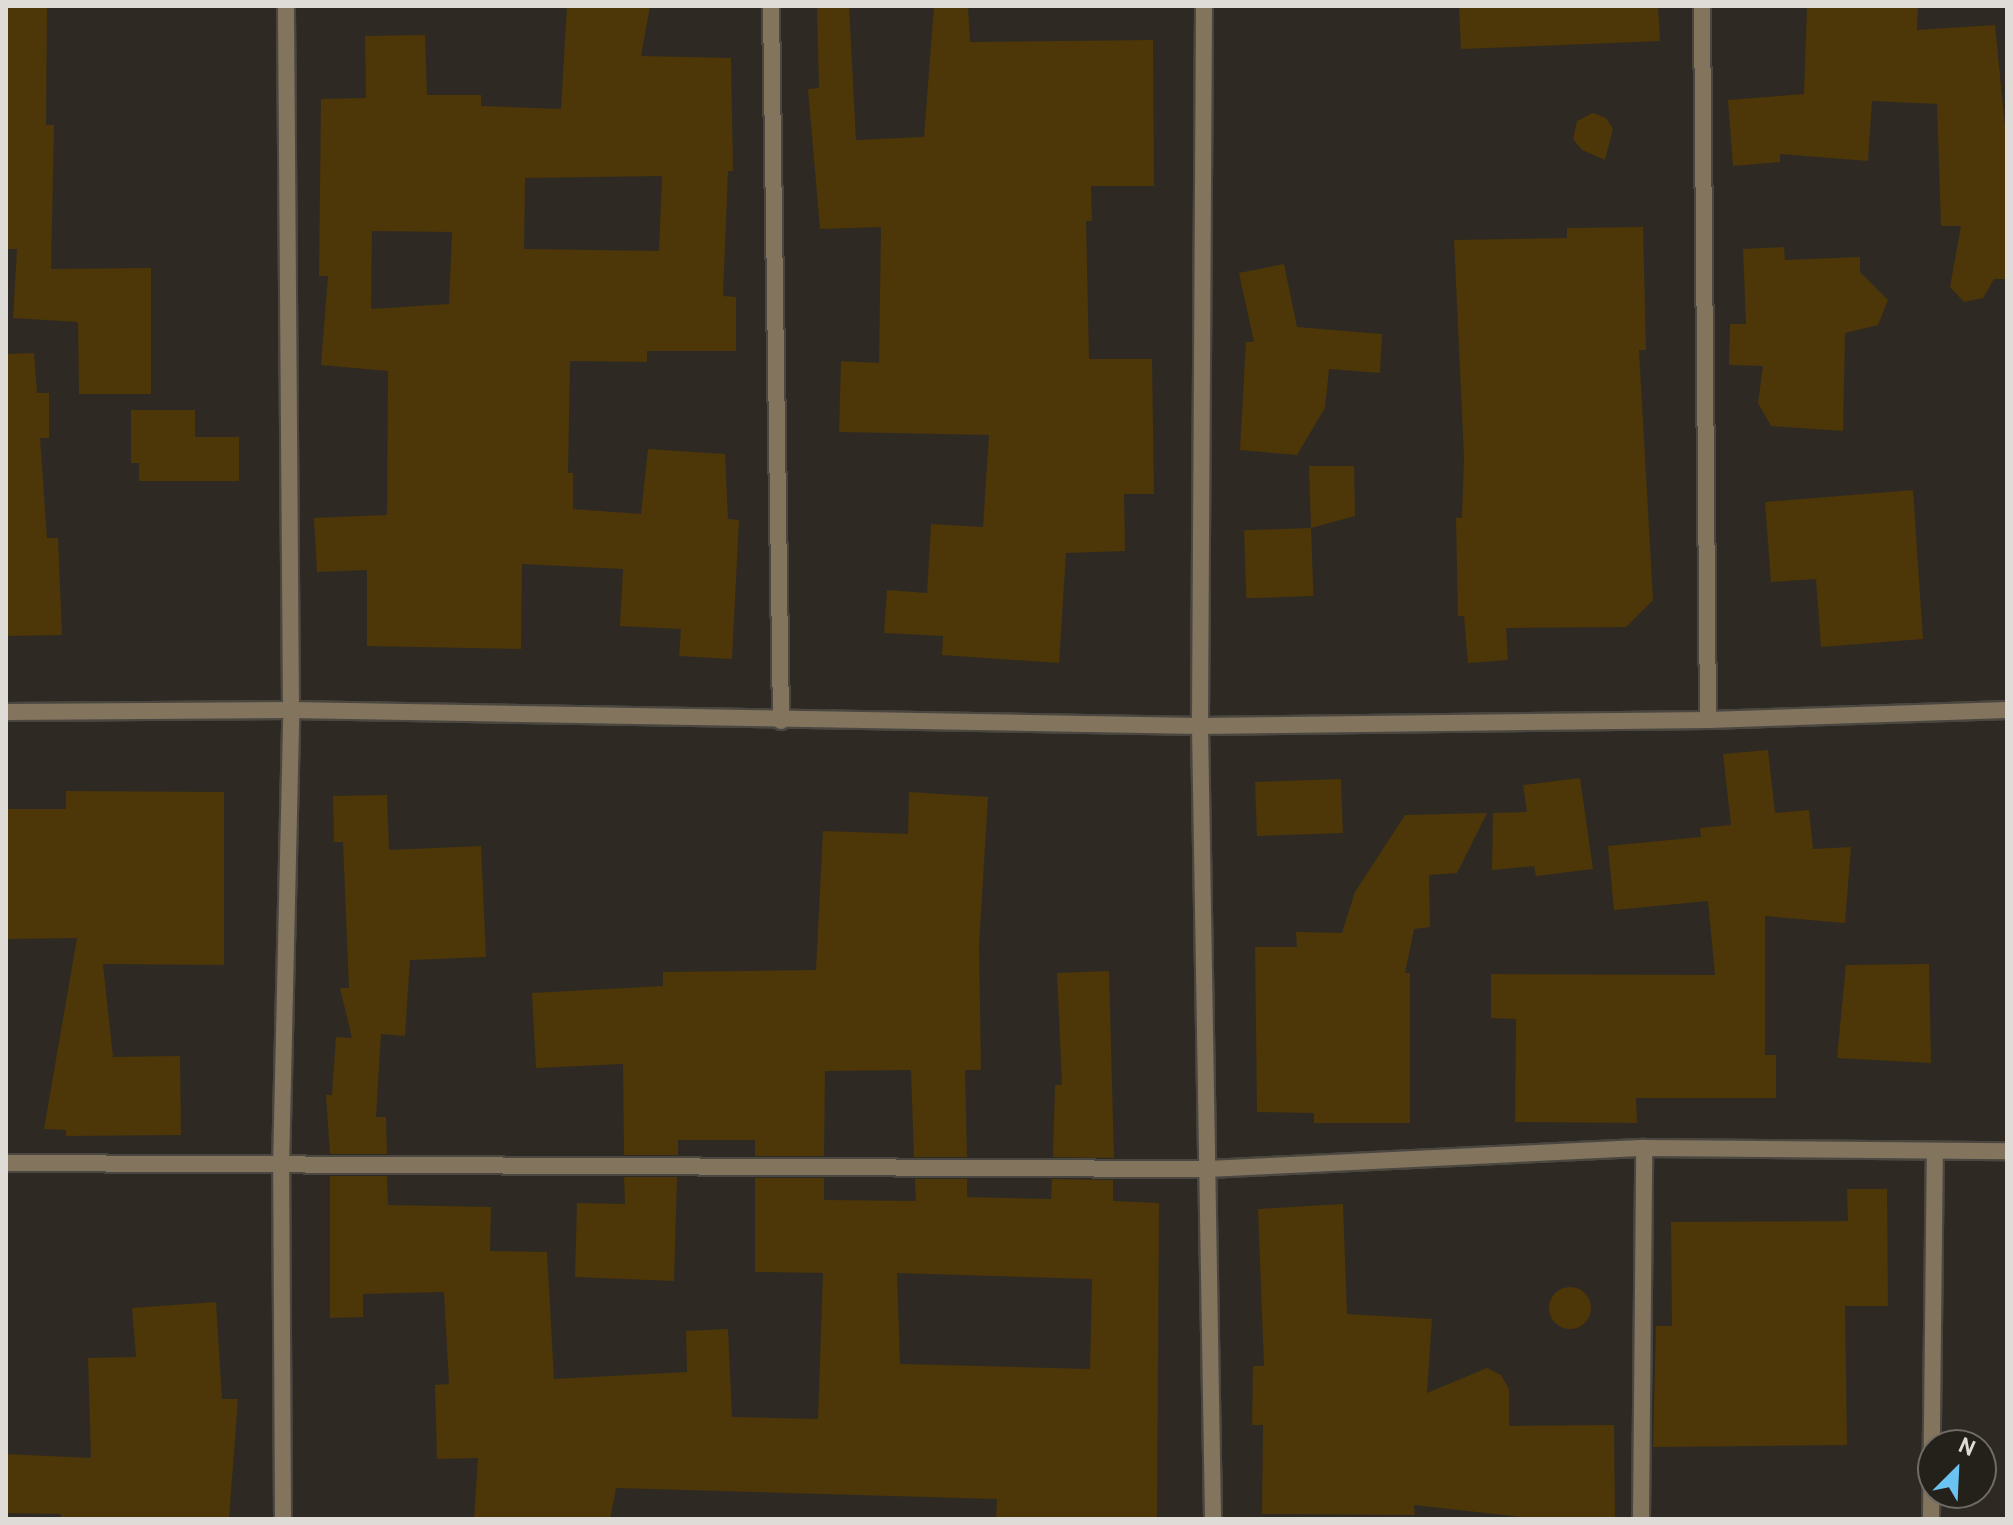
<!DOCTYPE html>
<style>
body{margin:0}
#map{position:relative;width:2013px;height:1525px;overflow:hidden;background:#2e2a23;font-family:Overpass,sans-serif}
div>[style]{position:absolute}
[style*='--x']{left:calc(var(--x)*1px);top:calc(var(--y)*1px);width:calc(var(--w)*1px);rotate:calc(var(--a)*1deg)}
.building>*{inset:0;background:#4d3608;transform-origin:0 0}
.round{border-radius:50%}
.roads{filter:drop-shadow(2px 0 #4a4640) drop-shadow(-2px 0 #4a4640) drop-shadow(0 2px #4a4640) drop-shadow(0 -2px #4a4640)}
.minor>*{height:16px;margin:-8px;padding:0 8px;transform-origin:8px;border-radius:8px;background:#83745e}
span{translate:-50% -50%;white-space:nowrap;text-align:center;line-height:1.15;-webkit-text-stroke:6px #24201a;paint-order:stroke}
.frame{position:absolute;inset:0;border:8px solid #dfdcd8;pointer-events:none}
.north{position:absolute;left:1917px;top:1429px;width:80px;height:80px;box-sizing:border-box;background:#24201a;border:2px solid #6f6b66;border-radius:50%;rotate:24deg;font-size:22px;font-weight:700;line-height:32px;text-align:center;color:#dfdcd8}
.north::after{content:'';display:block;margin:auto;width:28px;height:36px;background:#6ac3f1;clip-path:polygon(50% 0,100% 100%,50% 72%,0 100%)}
</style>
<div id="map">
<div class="building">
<i style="clip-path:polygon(6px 6px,47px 6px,46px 125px,54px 125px,51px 269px,151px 268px,151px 394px,79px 394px,78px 322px,13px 318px,17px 249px,6px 249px)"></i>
<i style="clip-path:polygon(evenodd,567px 6px,650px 6px,641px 56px,731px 58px,733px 171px,728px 171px,723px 296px,736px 297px,736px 351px,647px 351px,647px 362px,570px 361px,568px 473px,573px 473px,573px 509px,641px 514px,648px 449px,725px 454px,728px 519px,739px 520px,732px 659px,679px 656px,681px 629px,620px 626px,623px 569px,522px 564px,521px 649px,367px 646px,367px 570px,317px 572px,314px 518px,387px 515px,388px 371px,321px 365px,328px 276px,319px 276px,321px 99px,366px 98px,365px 36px,425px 35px,427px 95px,481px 95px,481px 106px,561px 109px,567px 6px,662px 176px,659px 251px,524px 249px,525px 178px,662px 176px,567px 6px,372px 231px,452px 232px,449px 304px,371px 309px,372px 231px)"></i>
<i style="clip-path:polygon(817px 6px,849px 6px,856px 140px,924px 137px,934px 6px,968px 6px,970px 42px,1153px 40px,1154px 186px,1091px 186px,1092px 221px,1086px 221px,1089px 359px,1152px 359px,1154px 494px,1124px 494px,1125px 551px,1066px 553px,1059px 663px,942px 655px,943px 636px,884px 633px,887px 590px,927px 593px,931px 524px,983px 527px,989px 435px,839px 432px,841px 361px,879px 363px,881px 227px,820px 229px,808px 89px,819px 88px)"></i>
<i style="clip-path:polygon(1459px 6px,1658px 6px,1660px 41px,1461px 49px)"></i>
<i style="clip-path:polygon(1807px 6px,1918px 6px,1917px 30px,1995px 25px,2007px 147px,2007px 279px,1994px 279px,1983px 298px,1964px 302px,1950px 287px,1961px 226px,1941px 226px,1937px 104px,1872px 101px,1868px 161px,1780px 154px,1780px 162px,1733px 166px,1728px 100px,1804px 94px)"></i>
<i style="clip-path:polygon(1593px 113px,1606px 118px,1613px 129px,1605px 160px,1582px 150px,1573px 139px,1577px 121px)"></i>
<i style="clip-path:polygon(1643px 227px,1646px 350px,1639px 350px,1653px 600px,1626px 627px,1506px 628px,1508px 660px,1468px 663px,1464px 616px,1458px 616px,1456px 518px,1462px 518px,1464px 456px,1454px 240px,1567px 238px,1567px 228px)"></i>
<i style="clip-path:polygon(1784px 247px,1785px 260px,1860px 257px,1860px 272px,1888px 300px,1878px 325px,1845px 333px,1843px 431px,1771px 426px,1758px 403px,1763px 366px,1729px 365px,1730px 324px,1746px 324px,1743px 249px)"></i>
<i style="clip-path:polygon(1284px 264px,1297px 327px,1382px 334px,1380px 373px,1329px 369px,1325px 408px,1297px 455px,1240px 450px,1246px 342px,1254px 342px,1239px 273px)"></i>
<i style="clip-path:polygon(34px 353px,37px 393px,49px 393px,49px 438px,40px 438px,47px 538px,58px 538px,62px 635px,6px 636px,6px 354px)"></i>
<i style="clip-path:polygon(131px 410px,195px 410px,195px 437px,239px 437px,239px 481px,139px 481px,139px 463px,131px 463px)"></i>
<i style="clip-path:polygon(1309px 466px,1354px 466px,1355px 516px,1311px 528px)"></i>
<i style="clip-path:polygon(1913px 490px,1923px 639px,1821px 647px,1816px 579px,1771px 582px,1765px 502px)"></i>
<i style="left:1311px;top:528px;width:68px;height:67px;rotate:88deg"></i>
<i style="clip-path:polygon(1768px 750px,1775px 813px,1809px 810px,1813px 849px,1851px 847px,1845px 923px,1765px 916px,1765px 1055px,1776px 1055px,1776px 1098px,1636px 1098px,1637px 1123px,1515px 1122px,1516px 1019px,1491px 1018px,1491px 974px,1715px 975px,1708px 901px,1614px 910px,1608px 846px,1701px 837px,1700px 828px,1731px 825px,1723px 754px)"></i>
<i style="clip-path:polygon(1580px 778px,1593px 869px,1536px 876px,1534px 866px,1492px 870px,1493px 813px,1527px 812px,1523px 785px)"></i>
<i style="left:1341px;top:779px;width:54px;height:86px;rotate:88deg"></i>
<i style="clip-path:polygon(66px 791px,224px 792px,224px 965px,103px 964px,113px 1057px,180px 1056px,181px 1135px,66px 1136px,66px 1130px,44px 1129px,77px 938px,6px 939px,6px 809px,66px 809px)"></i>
<i style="clip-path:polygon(909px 792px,988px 797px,979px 945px,981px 1070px,965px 1070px,967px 1157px,914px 1157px,911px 1070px,825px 1071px,824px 1156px,755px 1156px,755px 1140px,678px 1140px,678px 1155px,624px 1155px,623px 1064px,536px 1068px,532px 993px,663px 986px,663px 972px,816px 970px,823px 831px,908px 834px)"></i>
<i style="clip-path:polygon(387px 795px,389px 850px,481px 846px,486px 957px,410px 960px,405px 1036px,381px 1034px,376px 1117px,386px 1117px,387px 1154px,330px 1154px,326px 1095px,332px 1095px,336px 1037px,352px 1038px,340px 988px,349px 988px,343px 842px,334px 842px,333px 796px)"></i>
<i style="clip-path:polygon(1487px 813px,1457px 873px,1429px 875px,1430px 927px,1414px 929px,1405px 973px,1410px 973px,1410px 1123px,1314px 1123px,1314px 1113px,1257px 1112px,1255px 947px,1297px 947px,1296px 932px,1342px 933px,1355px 892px,1405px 815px)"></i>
<i style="clip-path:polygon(1929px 964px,1931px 1063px,1837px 1058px,1846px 965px)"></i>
<i style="clip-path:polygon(1109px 971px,1114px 1158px,1053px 1157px,1055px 1085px,1062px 1085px,1057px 973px)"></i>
<i style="clip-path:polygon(evenodd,330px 1176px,387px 1176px,388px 1205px,491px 1207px,490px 1251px,547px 1252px,554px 1379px,687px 1372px,686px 1331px,728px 1329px,732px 1417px,818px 1419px,823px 1273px,755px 1272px,755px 1178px,824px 1178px,824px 1200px,916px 1201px,915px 1179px,967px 1179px,967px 1197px,1051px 1199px,1052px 1179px,1113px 1180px,1113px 1201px,1159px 1203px,1157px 1519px,996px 1519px,997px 1499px,616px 1488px,610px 1519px,474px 1519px,478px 1458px,437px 1459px,435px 1385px,449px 1384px,444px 1292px,363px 1294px,363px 1317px,330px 1318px,330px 1176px,897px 1273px,1092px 1279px,1090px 1369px,900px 1364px,897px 1273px)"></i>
<i style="clip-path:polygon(624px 1177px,677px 1177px,674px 1281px,575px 1277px,577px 1203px,625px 1204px)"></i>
<i style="clip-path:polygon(1847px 1189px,1887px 1189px,1888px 1306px,1845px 1306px,1847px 1445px,1653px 1447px,1656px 1326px,1672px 1326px,1671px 1222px,1848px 1221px)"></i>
<i style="clip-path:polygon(1343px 1204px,1347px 1314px,1432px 1319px,1427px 1393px,1487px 1368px,1501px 1375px,1509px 1389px,1509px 1426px,1614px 1425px,1615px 1519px,1539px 1519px,1414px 1505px,1415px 1515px,1262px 1514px,1263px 1425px,1252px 1425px,1253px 1366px,1264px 1366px,1258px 1209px)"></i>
<i class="round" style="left:1549px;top:1287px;width:42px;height:42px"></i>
<i style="clip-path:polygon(216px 1302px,222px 1399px,238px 1399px,229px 1519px,61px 1519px,61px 1514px,6px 1513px,6px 1454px,91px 1458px,88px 1358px,136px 1357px,132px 1308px)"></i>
</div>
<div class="roads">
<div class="minor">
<i style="--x:771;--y:6;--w:715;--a:89.2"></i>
<i style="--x:1204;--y:6;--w:720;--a:90.32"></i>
<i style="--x:1200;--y:726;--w:793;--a:89.06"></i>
<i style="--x:1702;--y:6;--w:714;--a:89.52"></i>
<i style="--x:6;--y:712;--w:285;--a:-0.4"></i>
<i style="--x:291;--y:710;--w:909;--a:1.01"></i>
<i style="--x:1200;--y:726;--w:508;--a:-0.68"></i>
<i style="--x:1708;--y:720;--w:299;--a:-1.9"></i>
<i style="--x:6;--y:1163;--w:1202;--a:0.29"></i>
<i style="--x:1208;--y:1169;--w:437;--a:-2.8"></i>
<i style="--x:1644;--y:1148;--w:363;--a:0.5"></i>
<i style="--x:283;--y:1519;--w:352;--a:-90.3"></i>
<i style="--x:281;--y:1167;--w:457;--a:-88.7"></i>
<i style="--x:291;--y:710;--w:704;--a:-90.41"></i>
<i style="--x:1641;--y:1519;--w:371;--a:-89.5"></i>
<i style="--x:1931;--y:1519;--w:368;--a:-89.4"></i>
</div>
</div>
<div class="frame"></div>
<div class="north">N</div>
</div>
